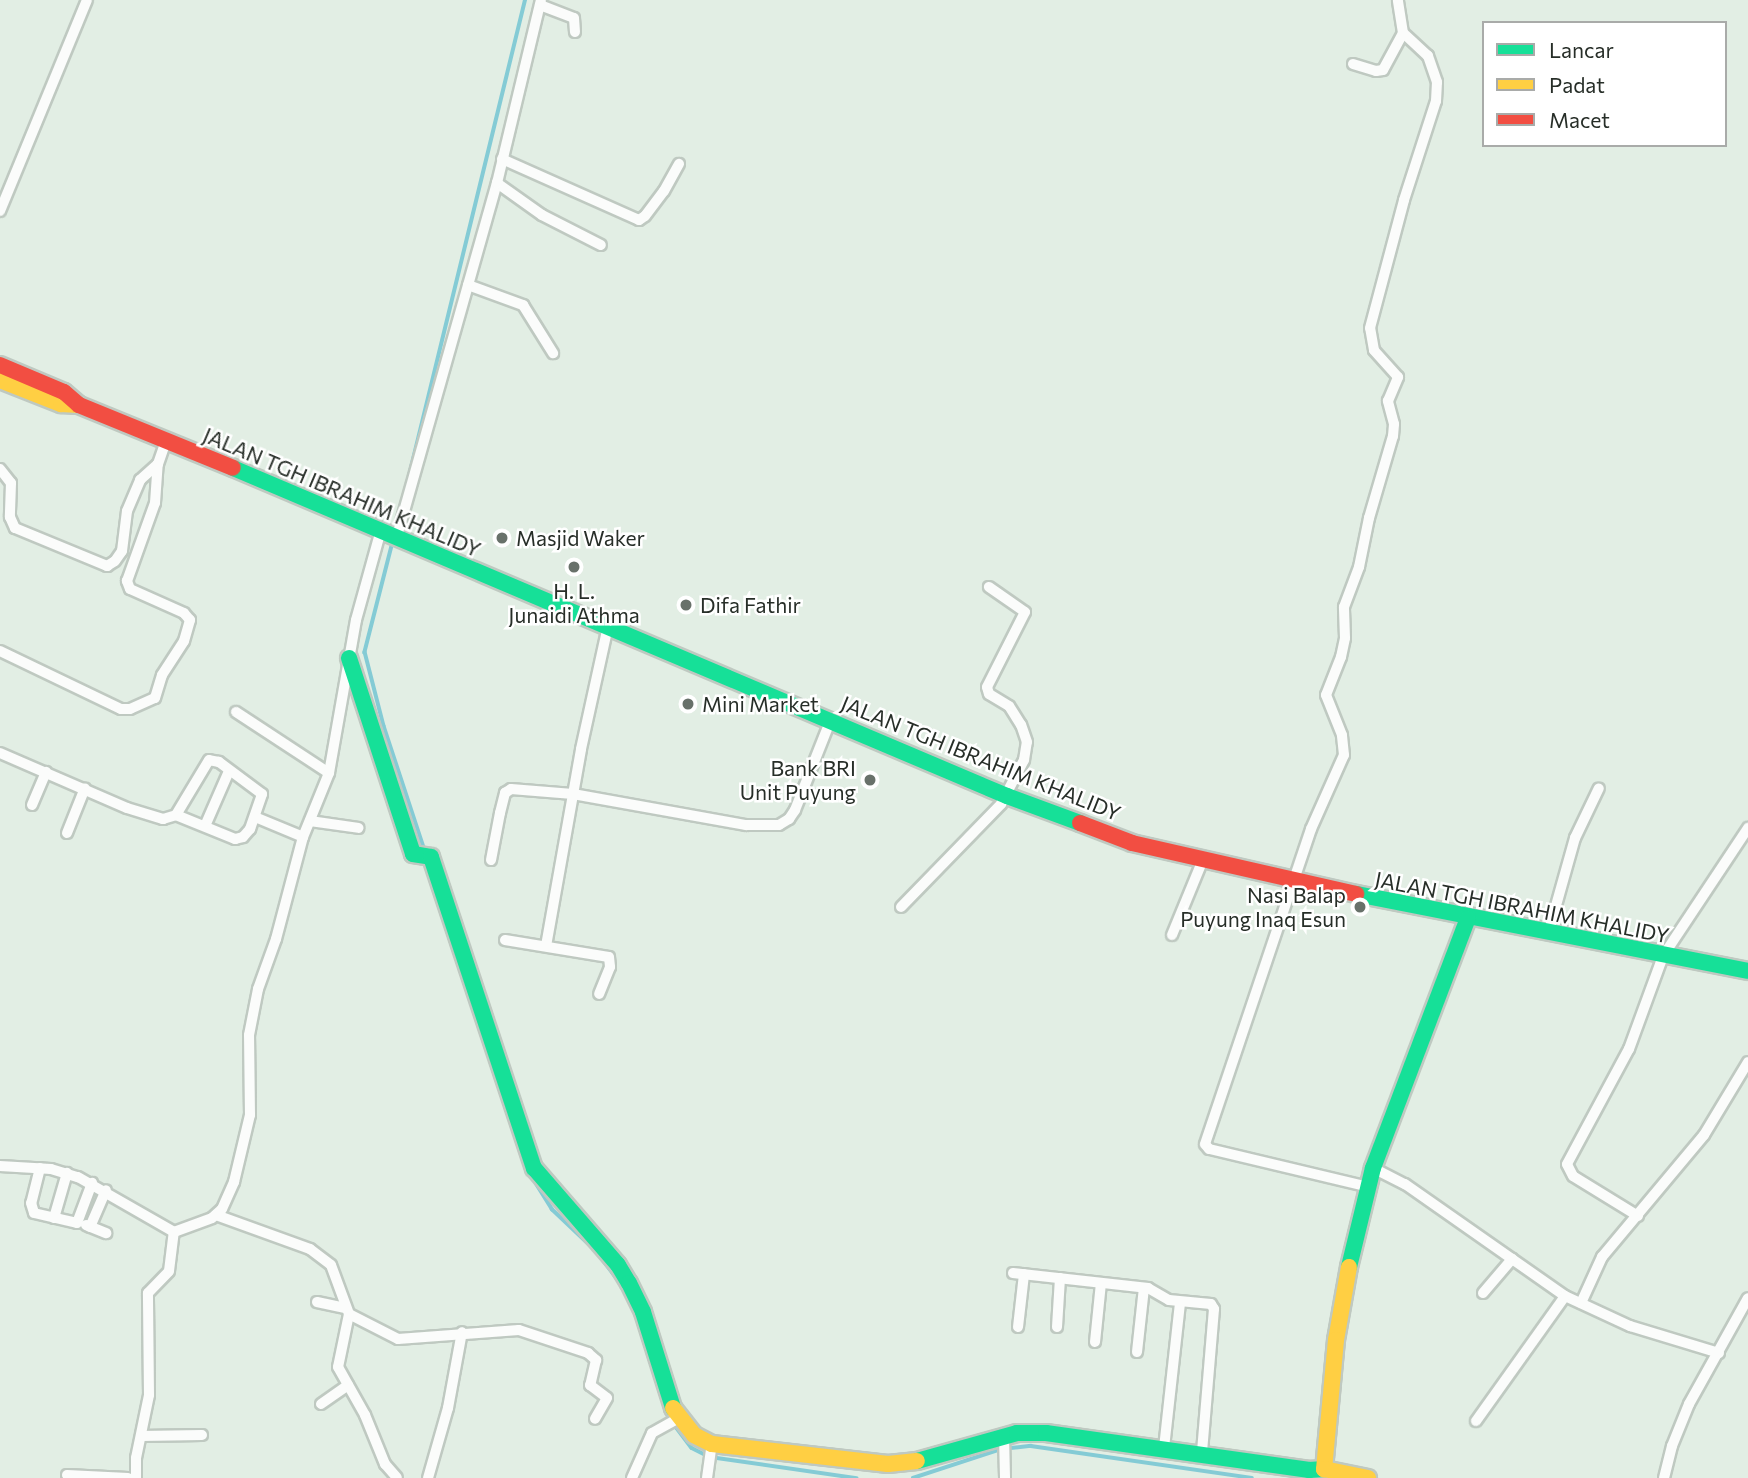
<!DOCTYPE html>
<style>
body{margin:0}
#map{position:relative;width:1748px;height:1478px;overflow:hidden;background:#e2eee4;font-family:Commissioner,sans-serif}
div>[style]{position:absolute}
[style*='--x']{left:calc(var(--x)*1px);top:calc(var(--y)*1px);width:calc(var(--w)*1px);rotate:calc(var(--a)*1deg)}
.stream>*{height:3.5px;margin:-1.75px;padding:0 1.75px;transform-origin:1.75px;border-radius:1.75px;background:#84cbd5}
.roads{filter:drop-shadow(2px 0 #bfc9c1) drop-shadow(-2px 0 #bfc9c1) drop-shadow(0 2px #bfc9c1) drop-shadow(0 -2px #bfc9c1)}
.street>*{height:10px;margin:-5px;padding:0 5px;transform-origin:5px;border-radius:5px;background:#fbfcfb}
.fast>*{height:16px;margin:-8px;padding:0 8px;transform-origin:8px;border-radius:8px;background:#16e098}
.slow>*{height:16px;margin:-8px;padding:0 8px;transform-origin:8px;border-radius:8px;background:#ffcf43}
.jam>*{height:16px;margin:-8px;padding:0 8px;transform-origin:8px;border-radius:8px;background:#f24e42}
.dots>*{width:19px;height:19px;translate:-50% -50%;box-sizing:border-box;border:4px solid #fff;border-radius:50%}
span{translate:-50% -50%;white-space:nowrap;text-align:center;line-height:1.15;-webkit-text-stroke:5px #fff;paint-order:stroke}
.street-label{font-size:21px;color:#272e28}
.poi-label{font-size:21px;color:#272e28}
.left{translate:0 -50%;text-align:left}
.right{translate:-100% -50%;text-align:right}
.legend{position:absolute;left:1482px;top:21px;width:245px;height:126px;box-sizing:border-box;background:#fff;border:2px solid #a9aba9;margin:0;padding:9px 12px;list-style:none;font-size:21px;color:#272e28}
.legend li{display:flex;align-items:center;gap:14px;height:35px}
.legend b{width:35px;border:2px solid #a9aba9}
</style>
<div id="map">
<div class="stream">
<i style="--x:409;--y:476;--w:490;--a:-76.3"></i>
<i style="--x:393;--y:542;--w:114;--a:104.3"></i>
<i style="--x:365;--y:652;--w:76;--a:75.6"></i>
<i style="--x:384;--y:726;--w:132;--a:71.8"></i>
<i style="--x:536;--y:1183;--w:31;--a:58"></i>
<i style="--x:552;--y:1209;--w:57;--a:43.6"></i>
<i style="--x:600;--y:1256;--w:31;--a:53"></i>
<i style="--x:676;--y:1427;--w:26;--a:53"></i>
<i style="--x:692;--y:1448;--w:20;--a:27"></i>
<i style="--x:710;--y:1457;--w:148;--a:8.2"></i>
<i style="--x:913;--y:1478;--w:93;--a:-18.2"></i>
<i style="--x:1001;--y:1449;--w:30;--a:-6"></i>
<i style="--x:1031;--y:1446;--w:223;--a:8.2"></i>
</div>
<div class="roads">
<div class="street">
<i style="--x:540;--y:5;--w:36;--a:21"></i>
<i style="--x:574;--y:18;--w:14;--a:86"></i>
<i style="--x:1353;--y:64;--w:24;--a:17"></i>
<i style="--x:1376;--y:71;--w:7;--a:-8"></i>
<i style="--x:1383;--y:70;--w:42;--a:-61.6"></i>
<i style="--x:502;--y:159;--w:150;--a:24"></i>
<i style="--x:639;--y:220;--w:7;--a:-34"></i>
<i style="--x:645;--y:216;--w:31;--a:-53"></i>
<i style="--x:664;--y:191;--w:31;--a:-61"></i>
<i style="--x:497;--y:183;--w:55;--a:35.4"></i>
<i style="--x:542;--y:215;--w:66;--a:27"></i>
<i style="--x:0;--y:211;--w:228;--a:-67.6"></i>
<i style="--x:468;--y:285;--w:59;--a:20"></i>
<i style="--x:523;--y:305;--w:57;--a:58"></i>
<i style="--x:0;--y:469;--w:18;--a:52"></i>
<i style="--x:11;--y:483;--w:34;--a:92"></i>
<i style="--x:10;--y:517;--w:12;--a:66"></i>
<i style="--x:15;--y:528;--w:100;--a:22.4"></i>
<i style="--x:107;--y:566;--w:9;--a:-32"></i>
<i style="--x:115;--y:561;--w:12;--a:-55"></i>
<i style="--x:122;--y:551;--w:40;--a:-82.9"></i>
<i style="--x:127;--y:511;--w:34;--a:-67"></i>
<i style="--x:140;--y:480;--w:24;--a:-42"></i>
<i style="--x:397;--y:536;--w:367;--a:-74.2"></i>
<i style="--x:497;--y:183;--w:188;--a:-76.5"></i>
<i style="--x:0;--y:651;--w:134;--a:25.6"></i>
<i style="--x:121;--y:709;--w:9;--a:0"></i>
<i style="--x:130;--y:709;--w:27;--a:-24"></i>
<i style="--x:155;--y:698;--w:24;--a:-73"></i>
<i style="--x:162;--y:675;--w:40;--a:-57.1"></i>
<i style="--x:184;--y:641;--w:22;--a:-74"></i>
<i style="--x:190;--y:620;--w:9;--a:-131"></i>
<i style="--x:184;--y:613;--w:59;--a:-156"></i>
<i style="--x:130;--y:589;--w:9;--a:-111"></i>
<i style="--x:127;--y:581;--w:83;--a:-70.3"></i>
<i style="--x:155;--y:503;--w:39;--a:-86"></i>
<i style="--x:158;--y:464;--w:24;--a:-71"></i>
<i style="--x:236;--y:712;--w:111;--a:33.3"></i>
<i style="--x:0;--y:753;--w:138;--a:23.4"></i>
<i style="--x:127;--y:808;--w:38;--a:17"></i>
<i style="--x:163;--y:819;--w:14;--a:-17"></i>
<i style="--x:176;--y:815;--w:64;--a:22.1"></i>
<i style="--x:235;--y:839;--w:8;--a:-14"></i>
<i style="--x:243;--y:837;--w:11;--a:-49"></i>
<i style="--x:250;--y:829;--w:37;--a:-71"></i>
<i style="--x:262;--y:794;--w:54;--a:-143.3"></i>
<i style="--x:219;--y:762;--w:10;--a:-169"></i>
<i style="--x:209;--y:760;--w:64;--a:121"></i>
<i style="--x:32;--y:805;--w:36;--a:-67"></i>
<i style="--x:255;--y:817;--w:52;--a:22.6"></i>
<i style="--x:310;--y:821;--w:49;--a:8.1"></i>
<i style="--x:205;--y:826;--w:60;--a:-66.4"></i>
<i style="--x:67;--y:833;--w:48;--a:-68.2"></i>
<i style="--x:491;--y:860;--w:48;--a:-79.2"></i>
<i style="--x:500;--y:813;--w:21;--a:-76"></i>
<i style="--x:505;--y:793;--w:7;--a:-34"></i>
<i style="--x:511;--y:789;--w:62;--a:4.6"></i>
<i style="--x:573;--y:794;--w:176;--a:10.2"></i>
<i style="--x:746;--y:825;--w:33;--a:0"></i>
<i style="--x:779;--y:825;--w:12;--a:-31"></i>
<i style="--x:789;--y:819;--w:11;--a:-56"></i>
<i style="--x:795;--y:810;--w:98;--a:-68.4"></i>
<i style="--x:901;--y:907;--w:144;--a:-45.8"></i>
<i style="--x:1001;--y:804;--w:50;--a:-62.4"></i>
<i style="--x:1024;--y:760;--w:18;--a:-81"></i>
<i style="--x:1027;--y:742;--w:18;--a:-109"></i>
<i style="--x:1021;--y:725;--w:22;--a:-122"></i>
<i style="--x:1009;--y:706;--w:23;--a:-149"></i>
<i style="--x:989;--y:694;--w:7;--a:-106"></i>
<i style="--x:987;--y:687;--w:84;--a:-63.1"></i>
<i style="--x:1025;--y:612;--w:44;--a:-145.2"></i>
<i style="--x:1548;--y:934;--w:100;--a:-74.3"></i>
<i style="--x:1575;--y:838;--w:55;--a:-64.4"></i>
<i style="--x:1172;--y:935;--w:79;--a:-67.7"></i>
<i style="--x:505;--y:940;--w:105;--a:9.3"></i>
<i style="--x:609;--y:957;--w:10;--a:84"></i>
<i style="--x:610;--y:967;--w:29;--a:112"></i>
<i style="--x:546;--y:946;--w:200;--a:-79.9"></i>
<i style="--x:581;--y:749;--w:126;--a:-77.6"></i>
<i style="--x:0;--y:1166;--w:51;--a:3.4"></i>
<i style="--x:51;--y:1169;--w:28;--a:17"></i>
<i style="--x:78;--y:1177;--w:111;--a:29.8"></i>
<i style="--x:174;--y:1232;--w:40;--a:-20.2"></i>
<i style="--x:212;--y:1218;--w:13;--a:-42"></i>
<i style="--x:222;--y:1209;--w:30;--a:-66"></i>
<i style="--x:234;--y:1182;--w:69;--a:-76.6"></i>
<i style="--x:250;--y:1115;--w:80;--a:-90.7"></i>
<i style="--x:249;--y:1035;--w:47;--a:-78.9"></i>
<i style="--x:258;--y:989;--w:53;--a:-70.2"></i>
<i style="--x:276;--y:939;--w:106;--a:-75.2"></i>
<i style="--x:303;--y:837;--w:69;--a:-67.9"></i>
<i style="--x:329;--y:773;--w:155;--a:-80"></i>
<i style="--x:356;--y:620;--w:93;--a:-74.5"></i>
<i style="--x:40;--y:1168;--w:36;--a:104"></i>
<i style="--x:31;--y:1203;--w:10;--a:73"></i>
<i style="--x:34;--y:1213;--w:44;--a:13.1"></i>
<i style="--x:77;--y:1223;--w:43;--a:-69.4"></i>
<i style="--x:1373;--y:1168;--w:36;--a:27"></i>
<i style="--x:1405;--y:1184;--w:195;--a:35"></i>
<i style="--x:1565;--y:1296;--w:72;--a:24.8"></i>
<i style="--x:1630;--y:1326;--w:93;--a:16.9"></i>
<i style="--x:1369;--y:1187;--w:164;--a:-166.6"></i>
<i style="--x:1209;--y:1149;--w:6;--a:-129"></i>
<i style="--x:1205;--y:1144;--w:332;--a:-71.4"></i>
<i style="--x:1311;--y:829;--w:81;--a:-66"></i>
<i style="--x:1344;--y:755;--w:20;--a:-96"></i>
<i style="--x:1342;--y:735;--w:43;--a:-111.8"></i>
<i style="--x:1326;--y:695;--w:41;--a:-68.5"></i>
<i style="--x:1341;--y:657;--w:19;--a:-78"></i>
<i style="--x:1345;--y:638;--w:31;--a:-92"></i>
<i style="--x:1344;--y:607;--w:43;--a:-69.4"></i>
<i style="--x:1359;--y:567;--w:50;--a:-78.5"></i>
<i style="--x:1369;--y:518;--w:85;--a:-73.7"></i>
<i style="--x:1393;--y:436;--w:12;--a:-85"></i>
<i style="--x:1394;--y:424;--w:24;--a:-105"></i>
<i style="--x:1388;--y:401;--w:26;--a:-67"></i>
<i style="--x:1398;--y:377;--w:36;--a:-132"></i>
<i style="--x:1374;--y:350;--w:22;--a:-100"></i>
<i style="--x:1370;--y:328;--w:132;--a:-75.1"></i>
<i style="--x:1404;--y:200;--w:104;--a:-72.1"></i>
<i style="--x:1436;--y:101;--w:19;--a:-87"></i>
<i style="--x:1437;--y:82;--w:28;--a:-109"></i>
<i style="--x:1428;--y:56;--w:34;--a:-137"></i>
<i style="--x:1403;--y:33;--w:33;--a:-99"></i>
<i style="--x:216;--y:1215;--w:100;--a:19.9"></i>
<i style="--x:310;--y:1249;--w:26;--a:37"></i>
<i style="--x:331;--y:1265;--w:52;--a:69.8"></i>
<i style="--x:349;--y:1314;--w:54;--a:101.7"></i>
<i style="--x:338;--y:1367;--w:55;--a:60.6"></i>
<i style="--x:365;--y:1415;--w:53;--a:67.8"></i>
<i style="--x:385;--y:1464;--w:18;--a:49"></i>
<i style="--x:1638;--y:1216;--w:76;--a:-148.4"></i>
<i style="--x:1573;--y:1176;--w:13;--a:-117"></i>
<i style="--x:1567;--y:1164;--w:131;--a:-61.7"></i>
<i style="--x:1629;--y:1049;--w:99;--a:-69.9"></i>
<i style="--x:1663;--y:956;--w:154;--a:-56.4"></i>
<i style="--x:54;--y:1218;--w:47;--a:-73.9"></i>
<i style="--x:86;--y:1225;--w:22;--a:22"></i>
<i style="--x:90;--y:1227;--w:40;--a:-66.6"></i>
<i style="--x:1013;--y:1273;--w:136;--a:6.3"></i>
<i style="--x:1148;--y:1288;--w:24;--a:30"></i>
<i style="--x:1169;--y:1300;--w:42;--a:5.4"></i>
<i style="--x:1211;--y:1304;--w:6;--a:59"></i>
<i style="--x:1214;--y:1309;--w:144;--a:94.8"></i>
<i style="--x:1483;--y:1293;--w:45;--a:-49.5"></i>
<i style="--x:317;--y:1302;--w:30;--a:12"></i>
<i style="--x:1581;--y:1303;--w:51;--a:-65.5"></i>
<i style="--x:1602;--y:1257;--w:159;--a:-50.1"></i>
<i style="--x:1704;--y:1135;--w:85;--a:-58.9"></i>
<i style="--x:349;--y:1314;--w:55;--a:27"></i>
<i style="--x:398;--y:1339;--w:121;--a:-4.3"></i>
<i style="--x:519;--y:1330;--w:73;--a:18.4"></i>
<i style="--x:588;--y:1353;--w:11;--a:41"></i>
<i style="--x:596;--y:1360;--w:26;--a:103"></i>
<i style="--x:590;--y:1385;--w:21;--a:37"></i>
<i style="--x:607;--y:1398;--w:24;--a:120"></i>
<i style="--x:1018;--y:1327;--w:53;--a:-83.5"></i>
<i style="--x:1057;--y:1327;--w:49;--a:-86.5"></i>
<i style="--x:1095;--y:1342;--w:59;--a:-84.2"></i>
<i style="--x:1137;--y:1352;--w:64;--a:-83.8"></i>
<i style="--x:321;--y:1404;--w:33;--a:-35"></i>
<i style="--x:1476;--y:1421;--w:153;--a:-54.5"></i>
<i style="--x:141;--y:1436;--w:61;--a:-0.9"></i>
<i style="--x:1004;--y:1436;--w:42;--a:88.6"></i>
<i style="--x:1164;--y:1448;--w:147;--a:-83.7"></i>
<i style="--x:67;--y:1475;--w:61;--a:2.8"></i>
<i style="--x:136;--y:1478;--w:20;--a:-90"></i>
<i style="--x:136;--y:1458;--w:64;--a:-78.3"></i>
<i style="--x:149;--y:1395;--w:102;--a:-90.6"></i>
<i style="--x:148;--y:1293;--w:30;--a:-46"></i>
<i style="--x:169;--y:1271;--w:39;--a:-83"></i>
<i style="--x:428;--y:1478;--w:73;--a:-74.1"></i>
<i style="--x:448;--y:1408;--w:77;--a:-79.6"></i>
<i style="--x:632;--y:1478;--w:49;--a:-66"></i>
<i style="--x:652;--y:1433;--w:26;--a:-29"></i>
<i style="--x:707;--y:1478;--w:34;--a:-82"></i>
<i style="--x:1664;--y:1478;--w:33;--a:-76"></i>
<i style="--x:1672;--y:1446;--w:45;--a:-68"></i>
<i style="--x:1689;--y:1404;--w:121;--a:-60.9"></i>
</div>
<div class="fast">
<i style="--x:233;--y:468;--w:841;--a:22.97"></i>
<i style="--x:1007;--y:796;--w:78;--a:20.3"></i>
<i style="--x:349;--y:658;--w:206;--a:71.9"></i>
<i style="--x:413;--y:854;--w:18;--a:9"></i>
<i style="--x:431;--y:857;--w:328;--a:71.7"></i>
<i style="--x:534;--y:1168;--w:128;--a:49.1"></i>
<i style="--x:618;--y:1265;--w:21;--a:59"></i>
<i style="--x:629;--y:1283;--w:32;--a:64"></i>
<i style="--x:643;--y:1312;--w:101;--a:72.6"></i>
<i style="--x:1356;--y:894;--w:399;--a:11.1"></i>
<i style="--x:1349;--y:1267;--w:102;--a:-76.4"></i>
<i style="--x:1373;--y:1168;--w:267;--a:-69.2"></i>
<i style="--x:917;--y:1461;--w:104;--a:-15.6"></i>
<i style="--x:1017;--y:1433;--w:29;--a:0"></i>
<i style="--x:1046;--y:1433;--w:266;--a:8"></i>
<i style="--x:1309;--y:1470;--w:15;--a:-4"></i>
</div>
<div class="slow">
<i style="--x:0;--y:380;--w:66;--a:21.5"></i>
<i style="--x:61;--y:404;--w:18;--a:3"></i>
<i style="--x:1349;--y:1267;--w:74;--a:100.1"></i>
<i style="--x:1336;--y:1340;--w:130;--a:95.3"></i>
<i style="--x:1324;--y:1469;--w:45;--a:11.6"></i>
<i style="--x:673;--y:1408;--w:34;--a:52"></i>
<i style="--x:694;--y:1435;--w:20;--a:27"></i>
<i style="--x:712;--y:1444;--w:177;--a:6.5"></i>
<i style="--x:888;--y:1464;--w:29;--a:-6"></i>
</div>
<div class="jam">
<i style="--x:0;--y:365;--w:69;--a:22.9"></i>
<i style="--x:64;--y:392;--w:20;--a:41"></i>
<i style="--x:79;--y:405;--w:166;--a:22.2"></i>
<i style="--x:1080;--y:823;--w:56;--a:21"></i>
<i style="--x:1132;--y:843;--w:230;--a:12.8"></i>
</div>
</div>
<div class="dots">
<i style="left:502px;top:538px;background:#68716a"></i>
<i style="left:574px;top:567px;background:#68716a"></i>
<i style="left:686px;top:605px;background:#68716a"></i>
<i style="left:688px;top:704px;background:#68716a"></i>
<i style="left:870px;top:780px;background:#68716a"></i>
<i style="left:1360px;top:907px;background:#68716a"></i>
</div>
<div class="street-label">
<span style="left:342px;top:492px;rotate:23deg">JALAN TGH IBRAHIM KHALIDY</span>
<span style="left:981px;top:758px;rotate:22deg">JALAN TGH IBRAHIM KHALIDY</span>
<span style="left:1522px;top:907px;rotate:11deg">JALAN TGH IBRAHIM KHALIDY</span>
</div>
<div class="poi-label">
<span class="left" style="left:516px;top:538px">Masjid Waker</span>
<span style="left:574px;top:603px">H. L.<br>Junaidi Athma</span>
<span class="left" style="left:700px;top:605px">Difa Fathir</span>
<span class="left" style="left:702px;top:704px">Mini Market</span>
<span class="right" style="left:856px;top:780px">Bank BRI<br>Unit Puyung</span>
<span class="right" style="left:1346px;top:907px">Nasi Balap<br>Puyung Inaq Esun</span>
</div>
<ul class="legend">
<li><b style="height:9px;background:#16e098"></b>Lancar</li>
<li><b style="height:9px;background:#ffcf43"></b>Padat</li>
<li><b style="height:9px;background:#f24e42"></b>Macet</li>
</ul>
</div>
